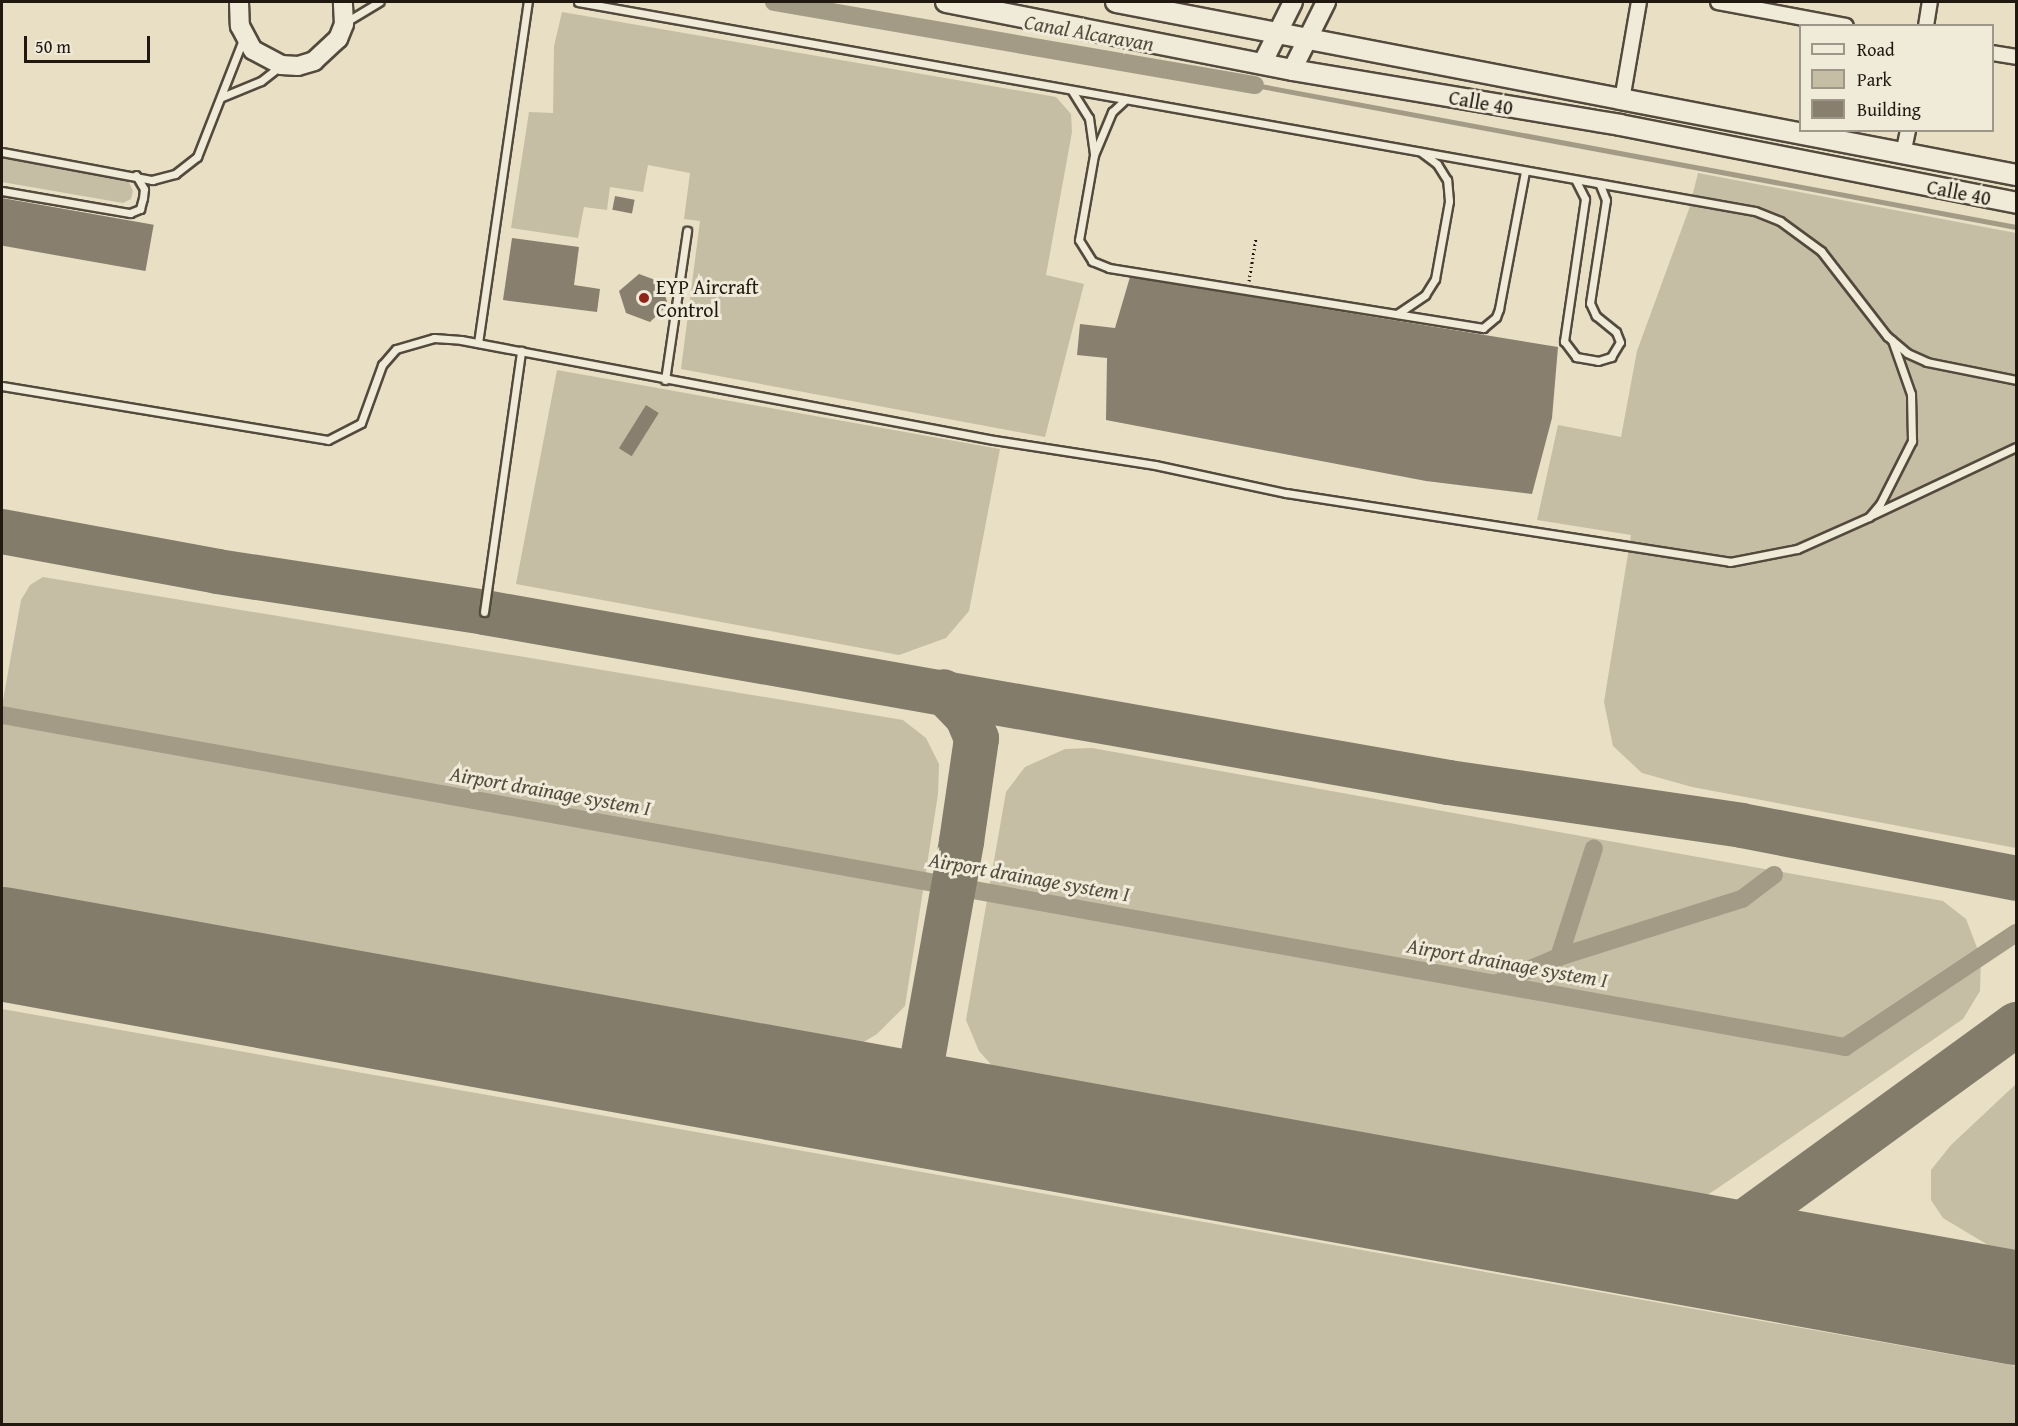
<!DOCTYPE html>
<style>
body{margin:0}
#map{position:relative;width:2018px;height:1426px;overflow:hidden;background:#e8dfc4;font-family:"Gentium Book Plus",serif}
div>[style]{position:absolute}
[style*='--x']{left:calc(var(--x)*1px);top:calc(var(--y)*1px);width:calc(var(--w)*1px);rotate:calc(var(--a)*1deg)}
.green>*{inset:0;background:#c6bda5}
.stream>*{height:5px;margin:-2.5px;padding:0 2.5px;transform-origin:2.5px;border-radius:2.5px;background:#a49b87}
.canal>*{height:18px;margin:-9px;padding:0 9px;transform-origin:9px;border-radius:9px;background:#a49b87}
.taxiway>*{height:45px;margin:-22.5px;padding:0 22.5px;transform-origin:22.5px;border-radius:22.5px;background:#847c6a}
.runway>*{height:114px;margin:-57px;padding:0 57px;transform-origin:57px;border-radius:57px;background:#847c6a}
.building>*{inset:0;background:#887f6e;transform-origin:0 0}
.path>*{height:3px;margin-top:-1.5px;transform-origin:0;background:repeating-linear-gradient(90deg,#211810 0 1.5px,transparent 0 4.5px)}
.roads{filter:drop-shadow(2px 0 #534a3d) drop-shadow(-2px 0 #534a3d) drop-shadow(0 2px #534a3d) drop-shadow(0 -2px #534a3d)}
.service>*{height:7px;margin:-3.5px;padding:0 3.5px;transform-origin:3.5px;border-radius:3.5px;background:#f0ead9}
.minor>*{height:14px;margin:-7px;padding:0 7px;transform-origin:7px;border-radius:7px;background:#f0ead9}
.tertiary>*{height:18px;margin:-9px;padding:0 9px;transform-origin:9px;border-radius:9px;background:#f0ead9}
.secondary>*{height:20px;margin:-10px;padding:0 10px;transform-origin:10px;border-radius:10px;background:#f0ead9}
.dots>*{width:16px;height:16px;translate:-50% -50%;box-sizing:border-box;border:3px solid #f0ead9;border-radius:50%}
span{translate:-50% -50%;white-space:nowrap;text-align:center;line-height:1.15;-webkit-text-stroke:6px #f0ead9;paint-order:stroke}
.street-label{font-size:20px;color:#211810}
.poi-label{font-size:20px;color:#211810}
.left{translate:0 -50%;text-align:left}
.water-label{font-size:21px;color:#554c40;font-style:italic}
.frame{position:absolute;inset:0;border:3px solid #211810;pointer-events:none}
.legend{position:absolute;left:1799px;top:24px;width:195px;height:108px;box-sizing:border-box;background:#f0ead9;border:2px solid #9d9689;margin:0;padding:8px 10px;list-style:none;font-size:18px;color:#211810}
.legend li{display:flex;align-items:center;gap:12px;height:30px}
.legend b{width:30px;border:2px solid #9d9689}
.scale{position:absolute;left:24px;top:36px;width:126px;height:27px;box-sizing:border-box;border:3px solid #211810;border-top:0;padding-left:8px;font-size:18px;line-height:21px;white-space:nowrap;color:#211810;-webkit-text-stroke:4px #f0ead9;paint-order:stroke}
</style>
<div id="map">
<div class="green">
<i style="clip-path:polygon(562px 12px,1056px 97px,1071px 114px,1072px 132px,1046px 275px,1084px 284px,1045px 437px,681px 369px,700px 221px,684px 219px,690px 173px,648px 165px,643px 192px,610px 187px,607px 210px,584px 207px,578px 238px,511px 228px,529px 112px,553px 113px,554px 46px)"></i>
<i style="clip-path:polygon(6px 157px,74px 167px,128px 180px,133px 191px,131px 199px,123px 203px,2px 182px,2px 159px)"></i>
<i style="clip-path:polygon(1698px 173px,2016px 233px,2016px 848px,1692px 787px,1642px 773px,1613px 746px,1604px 702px,1631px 535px,1537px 520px,1558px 425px,1621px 437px,1637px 351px,1689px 209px)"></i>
<i style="clip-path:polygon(557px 370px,1000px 449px,969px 611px,946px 638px,899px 655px,516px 584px)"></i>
<i style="clip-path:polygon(43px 577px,903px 720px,926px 738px,939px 764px,938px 794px,905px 1006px,877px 1034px,857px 1046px,826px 1053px,287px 951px,2px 905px,2px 706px,21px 600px,30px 585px)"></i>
<i style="clip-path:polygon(1092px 748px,1943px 901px,1966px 919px,1981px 958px,1980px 991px,1963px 1019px,1715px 1190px,1705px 1196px,1688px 1198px,1532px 1167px,1004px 1079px,979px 1051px,966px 1020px,1006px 792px,1025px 767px,1065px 749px)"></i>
<i style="clip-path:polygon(2px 1009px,2016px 1366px,2016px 1424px,2px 1424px)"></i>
<i style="clip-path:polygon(2016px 1084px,2016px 1250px,1988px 1245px,1943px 1218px,1931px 1200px,1931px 1170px,1951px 1145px)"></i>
</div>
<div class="stream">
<i style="--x:1255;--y:85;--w:774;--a:10.57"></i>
</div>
<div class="canal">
<i style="--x:774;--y:2;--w:488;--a:9.8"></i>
<i style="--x:2;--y:715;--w:1873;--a:10.21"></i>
<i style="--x:1845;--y:1047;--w:206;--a:-33.7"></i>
<i style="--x:1559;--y:957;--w:192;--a:-17.6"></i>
<i style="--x:1742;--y:899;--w:40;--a:-37"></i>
<i style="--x:1495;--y:984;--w:69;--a:-22.9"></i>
<i style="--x:1559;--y:957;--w:114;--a:-72.2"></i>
</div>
<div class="taxiway">
<i style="--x:2;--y:531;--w:219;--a:10.5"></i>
<i style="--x:217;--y:571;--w:270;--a:8.7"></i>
<i style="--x:484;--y:612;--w:979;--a:10"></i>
<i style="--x:1448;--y:782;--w:296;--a:8.3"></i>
<i style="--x:1741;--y:825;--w:280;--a:10.9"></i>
<i style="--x:921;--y:1064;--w:40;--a:69"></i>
<i style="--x:935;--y:1101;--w:29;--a:38"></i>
<i style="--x:869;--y:1103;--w:21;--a:-17"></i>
<i style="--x:889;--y:1097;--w:24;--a:-35"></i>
<i style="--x:909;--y:1083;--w:22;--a:-58"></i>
<i style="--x:921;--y:1064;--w:227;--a:-79.8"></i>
<i style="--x:961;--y:841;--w:104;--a:-81.7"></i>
<i style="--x:976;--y:738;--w:25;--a:-113"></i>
<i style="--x:966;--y:715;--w:33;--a:-134"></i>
<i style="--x:1689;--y:1250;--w:38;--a:-22"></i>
<i style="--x:1724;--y:1236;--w:361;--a:-36"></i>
</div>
<div class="runway">
<i style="--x:2;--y:944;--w:2047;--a:10.24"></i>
</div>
<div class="building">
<i style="left:615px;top:196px;width:20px;height:14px;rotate:11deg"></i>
<i style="left:2px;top:198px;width:154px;height:47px;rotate:10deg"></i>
<i style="clip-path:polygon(512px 238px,579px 247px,574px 285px,600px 289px,597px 312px,503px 300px)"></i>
<i style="clip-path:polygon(639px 274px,661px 282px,668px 305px,650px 322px,626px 313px,619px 291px)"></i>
<i style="clip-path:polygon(1130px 277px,1558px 347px,1552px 418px,1532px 494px,1426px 481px,1106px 420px,1107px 358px,1077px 355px,1080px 324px,1115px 328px)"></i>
<i style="left:646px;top:405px;width:15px;height:51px;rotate:32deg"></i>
</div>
<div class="path">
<i style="--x:1249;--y:281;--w:44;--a:-80.8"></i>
</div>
<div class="roads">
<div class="service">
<i style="--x:578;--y:2;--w:1195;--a:10.07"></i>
<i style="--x:1755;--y:211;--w:27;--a:22"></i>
<i style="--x:1780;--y:221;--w:51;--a:36.2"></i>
<i style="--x:1821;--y:251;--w:108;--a:52.2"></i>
<i style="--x:1887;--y:336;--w:26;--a:40"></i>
<i style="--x:1907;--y:353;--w:22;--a:24"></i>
<i style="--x:1927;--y:362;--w:91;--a:11.4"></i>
<i style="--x:346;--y:22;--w:39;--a:-31"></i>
<i style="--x:1072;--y:91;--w:32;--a:58"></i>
<i style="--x:1089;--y:118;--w:37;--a:82"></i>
<i style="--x:1094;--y:155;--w:86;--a:100"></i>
<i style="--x:1079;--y:240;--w:25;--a:58"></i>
<i style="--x:1092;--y:261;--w:18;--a:22"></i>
<i style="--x:1109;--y:268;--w:379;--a:9.1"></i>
<i style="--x:1483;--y:328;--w:17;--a:-40"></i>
<i style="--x:1496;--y:317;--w:9;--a:-69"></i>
<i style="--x:1499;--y:309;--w:140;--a:-79.3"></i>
<i style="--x:222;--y:97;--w:42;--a:-22.3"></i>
<i style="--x:261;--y:81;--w:24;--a:-38"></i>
<i style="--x:2;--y:152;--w:153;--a:10.6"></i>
<i style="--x:152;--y:180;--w:24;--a:-15"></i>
<i style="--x:175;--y:174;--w:28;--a:-38"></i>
<i style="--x:197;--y:157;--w:129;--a:-68.6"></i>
<i style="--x:1094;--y:155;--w:47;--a:-67.3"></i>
<i style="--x:1112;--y:112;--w:18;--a:-43"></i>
<i style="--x:1576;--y:181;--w:20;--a:63"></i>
<i style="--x:1585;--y:199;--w:144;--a:98.4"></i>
<i style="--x:1564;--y:341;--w:20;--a:53"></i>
<i style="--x:1576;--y:357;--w:22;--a:10"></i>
<i style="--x:1598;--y:361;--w:14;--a:-17"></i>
<i style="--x:1611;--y:357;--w:17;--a:-59"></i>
<i style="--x:1620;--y:342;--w:11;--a:-112"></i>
<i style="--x:1616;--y:332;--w:26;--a:-141"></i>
<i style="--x:1596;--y:316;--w:14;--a:-115"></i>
<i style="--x:1590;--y:303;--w:104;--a:-81.2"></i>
<i style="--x:1606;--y:200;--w:16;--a:-112"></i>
<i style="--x:2;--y:191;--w:130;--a:9.8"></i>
<i style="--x:130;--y:213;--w:11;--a:-22"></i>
<i style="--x:140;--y:209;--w:11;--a:-75"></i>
<i style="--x:143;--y:198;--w:9;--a:-84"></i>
<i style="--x:144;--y:189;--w:16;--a:-120"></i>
<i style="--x:1397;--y:314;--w:34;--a:-34"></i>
<i style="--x:1425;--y:295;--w:19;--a:-58"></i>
<i style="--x:1435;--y:279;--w:79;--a:-79.8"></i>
<i style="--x:1449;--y:201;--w:21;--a:-95"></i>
<i style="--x:1447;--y:180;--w:19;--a:-122"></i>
<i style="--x:1437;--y:164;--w:20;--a:-143"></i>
<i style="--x:478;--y:343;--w:345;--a:-81.7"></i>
<i style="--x:665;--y:380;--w:151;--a:-81.6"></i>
<i style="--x:2;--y:386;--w:330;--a:9.4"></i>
<i style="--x:328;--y:440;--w:37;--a:-27"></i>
<i style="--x:361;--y:423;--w:62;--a:-70.1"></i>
<i style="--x:382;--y:365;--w:21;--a:-49"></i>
<i style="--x:396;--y:349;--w:40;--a:-16"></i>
<i style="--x:434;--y:338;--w:27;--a:4"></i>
<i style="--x:461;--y:340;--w:542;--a:10.63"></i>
<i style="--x:994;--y:440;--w:163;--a:8.8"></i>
<i style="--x:1155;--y:465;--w:134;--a:12.1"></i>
<i style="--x:1286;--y:493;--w:449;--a:8.8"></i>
<i style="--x:1730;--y:562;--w:68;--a:-11"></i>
<i style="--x:1797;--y:549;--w:79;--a:-24"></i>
<i style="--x:1869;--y:517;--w:17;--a:-50"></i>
<i style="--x:1880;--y:504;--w:71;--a:-63.1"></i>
<i style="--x:1912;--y:441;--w:47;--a:-91.2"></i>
<i style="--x:1911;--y:394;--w:57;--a:-109.4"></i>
<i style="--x:1872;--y:515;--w:159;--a:-25.3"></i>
<i style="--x:484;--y:612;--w:264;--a:-81.9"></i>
</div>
<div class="minor">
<i style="--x:1718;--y:2;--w:130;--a:10.6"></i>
<i style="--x:1926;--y:26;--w:24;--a:-81"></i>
<i style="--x:1992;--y:53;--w:24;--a:9"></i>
<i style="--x:1622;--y:100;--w:99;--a:-80.2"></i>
<i style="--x:1903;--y:154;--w:25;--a:-78"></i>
</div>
<div class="tertiary">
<i style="--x:239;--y:2;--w:24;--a:88"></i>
<i style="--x:240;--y:26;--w:27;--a:62"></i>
<i style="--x:253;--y:50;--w:32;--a:28"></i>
<i style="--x:281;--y:65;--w:17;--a:3"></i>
<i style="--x:298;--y:66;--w:17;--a:-17"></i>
<i style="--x:314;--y:61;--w:33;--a:-43"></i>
<i style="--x:338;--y:39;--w:16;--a:-68"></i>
<i style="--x:344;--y:24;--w:22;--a:-93"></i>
<i style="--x:1262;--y:64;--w:69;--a:-63.4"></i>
<i style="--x:1292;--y:70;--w:76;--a:-63.4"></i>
</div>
<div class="secondary">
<i style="--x:946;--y:2;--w:353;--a:11.1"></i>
<i style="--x:1292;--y:70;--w:333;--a:9.5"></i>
<i style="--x:1620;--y:125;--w:404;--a:11.1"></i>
<i style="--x:1116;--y:2;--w:916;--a:10.88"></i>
</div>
</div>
<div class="dots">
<i style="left:644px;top:298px;background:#8f2418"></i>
</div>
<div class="street-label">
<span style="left:1481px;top:102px;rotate:10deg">Calle 40</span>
<span style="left:1959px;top:192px;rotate:11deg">Calle 40</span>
</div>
<div class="poi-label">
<span class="left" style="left:656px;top:298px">EYP Aircraft<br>Control</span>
</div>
<div class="water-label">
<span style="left:1089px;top:33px;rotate:10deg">Canal Alcaravan</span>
<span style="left:550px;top:791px;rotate:10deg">Airport drainage system I</span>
<span style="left:1029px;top:877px;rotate:10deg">Airport drainage system I</span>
<span style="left:1507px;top:963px;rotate:10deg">Airport drainage system I</span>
</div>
<div class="frame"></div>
<ul class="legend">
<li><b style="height:8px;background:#f0ead9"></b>Road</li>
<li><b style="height:16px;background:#c6bda5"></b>Park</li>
<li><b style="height:16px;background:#887f6e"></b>Building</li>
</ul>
<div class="scale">50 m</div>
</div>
